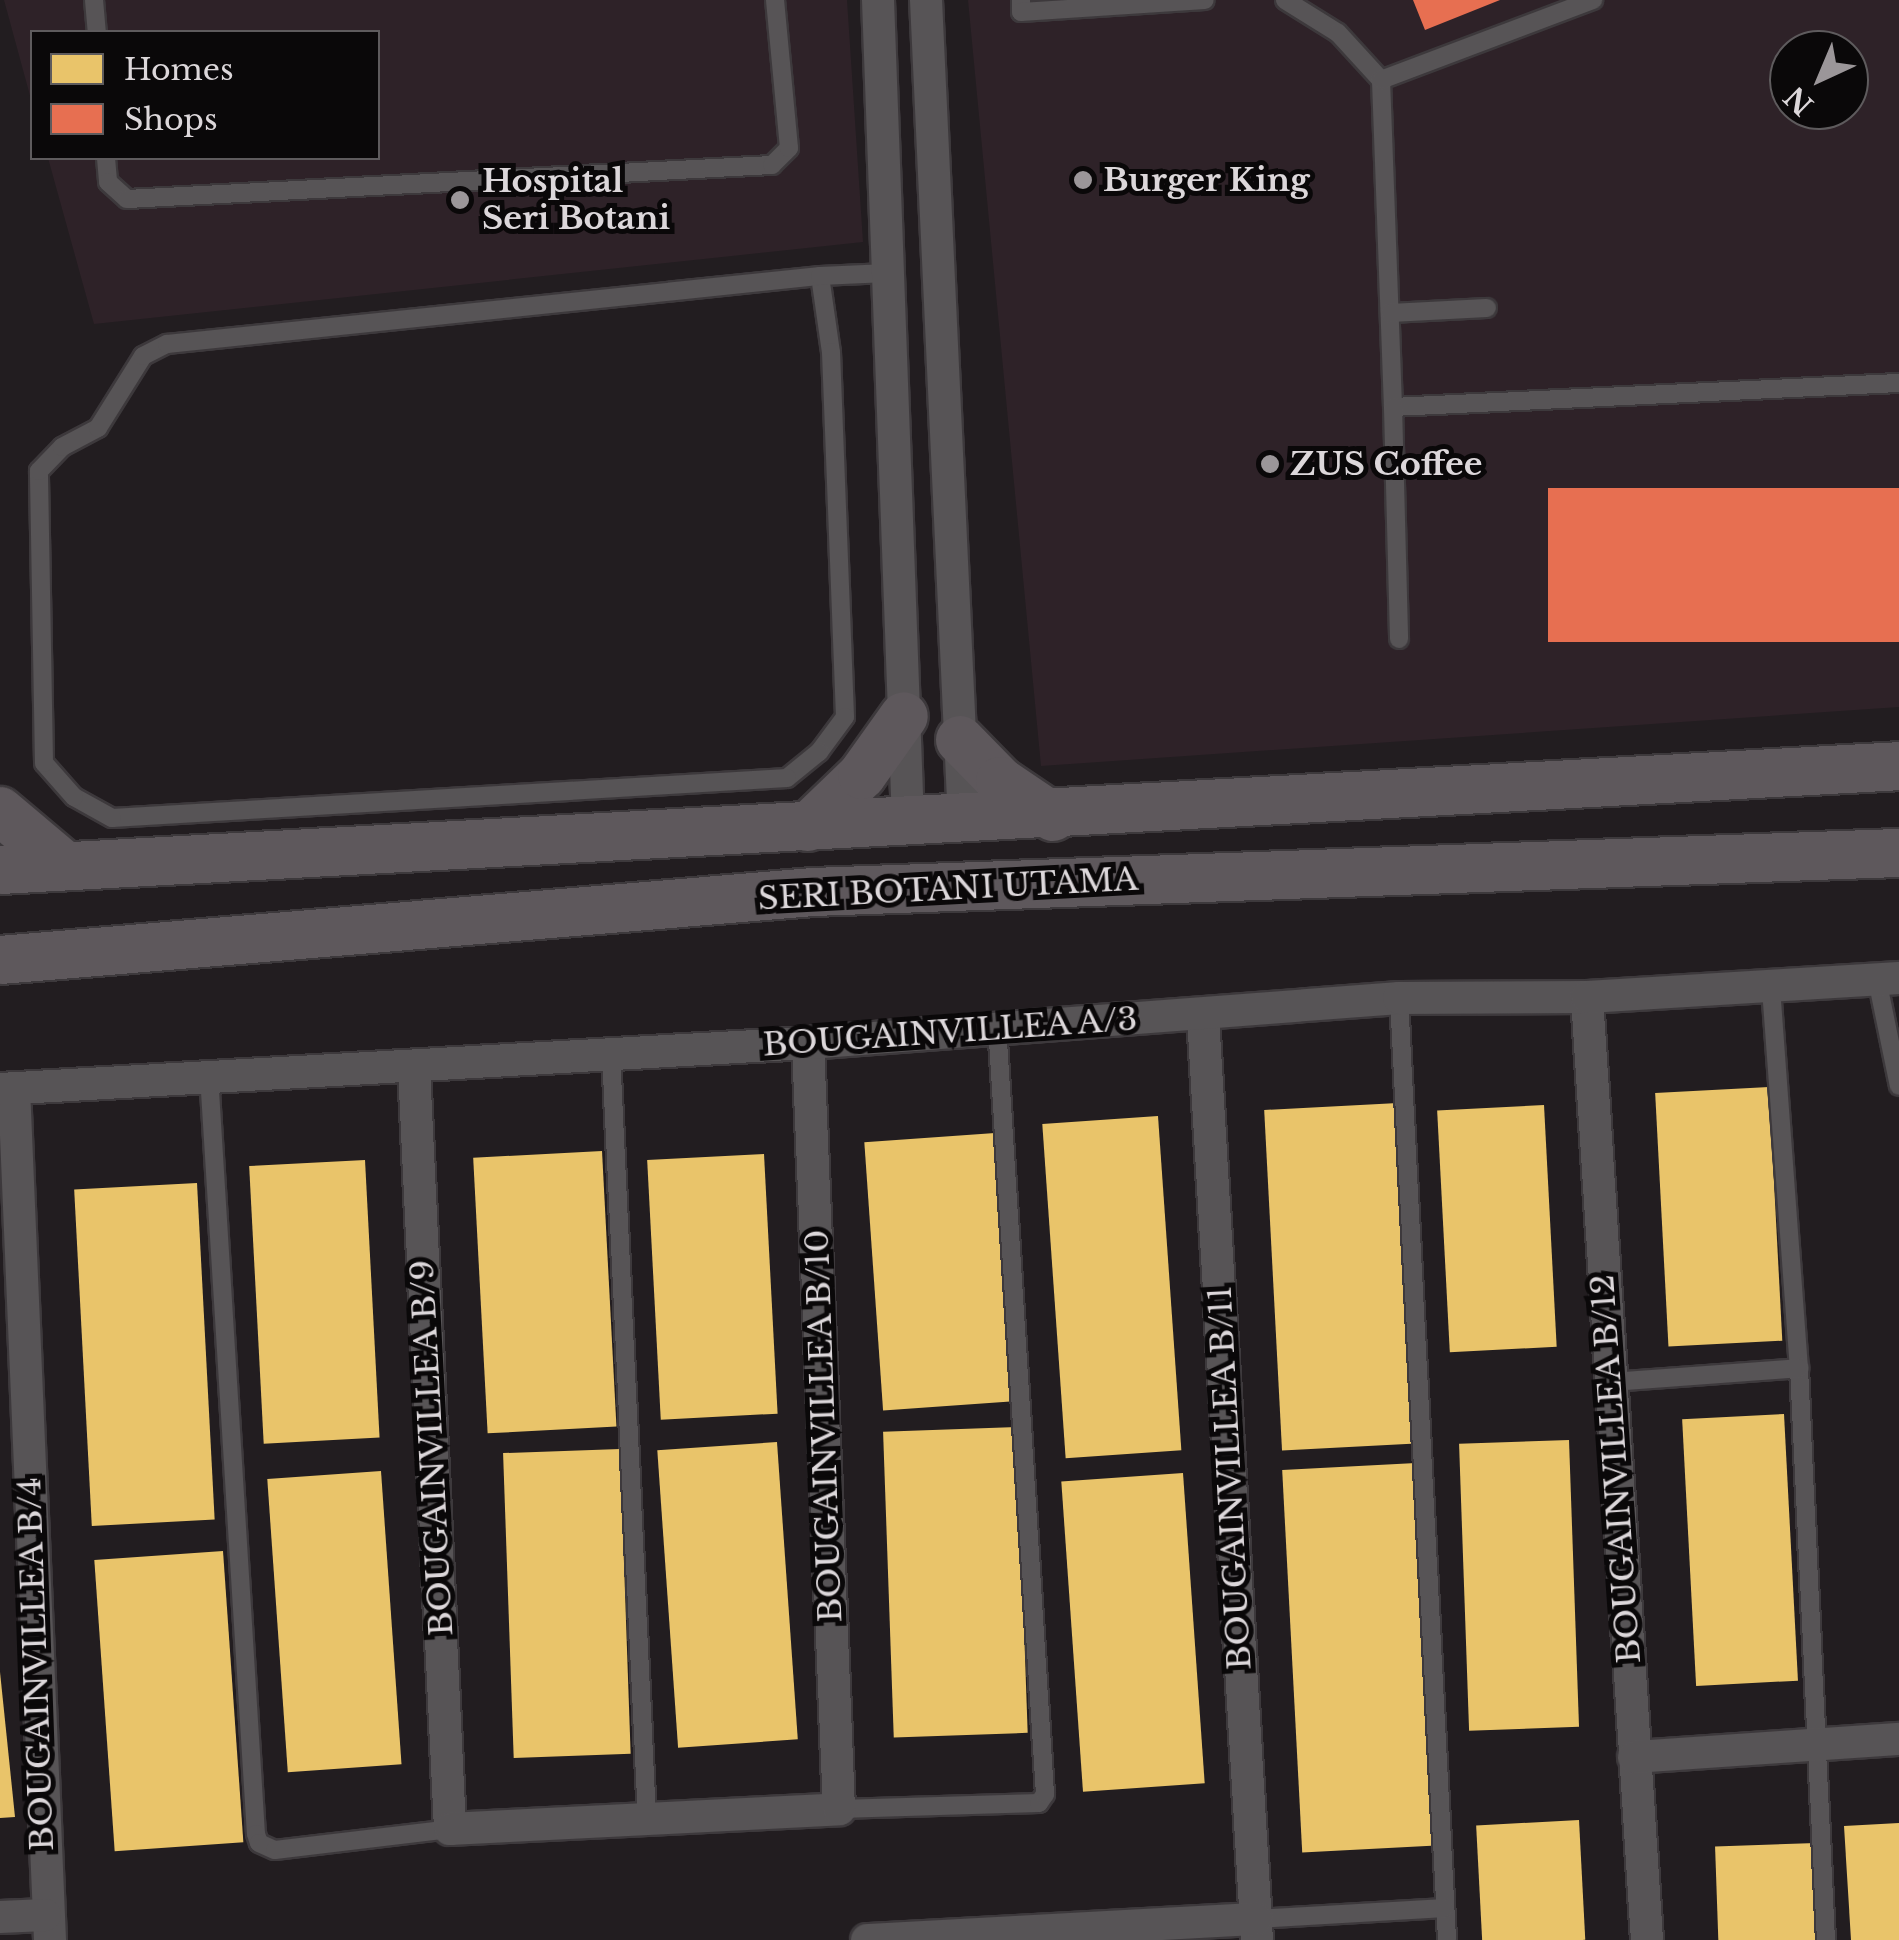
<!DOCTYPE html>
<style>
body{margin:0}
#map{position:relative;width:1899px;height:1940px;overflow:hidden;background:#221d20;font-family:"Libre Baskerville",serif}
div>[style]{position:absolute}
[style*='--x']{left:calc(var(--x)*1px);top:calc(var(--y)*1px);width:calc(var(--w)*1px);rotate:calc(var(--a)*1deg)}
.built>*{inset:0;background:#2e2228}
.homes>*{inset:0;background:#e9c46a;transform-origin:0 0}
.shops>*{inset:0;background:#e76f51;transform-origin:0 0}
.roads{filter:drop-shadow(2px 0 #3d393c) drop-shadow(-2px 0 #3d393c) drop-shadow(0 2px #3d393c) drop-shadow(0 -2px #3d393c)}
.lane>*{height:18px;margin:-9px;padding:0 9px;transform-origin:9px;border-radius:9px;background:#575456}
.street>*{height:32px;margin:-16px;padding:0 16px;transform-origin:16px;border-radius:16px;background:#575456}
.secondary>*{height:48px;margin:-24px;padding:0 24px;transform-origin:24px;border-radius:24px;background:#5e585c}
.dots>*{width:28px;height:28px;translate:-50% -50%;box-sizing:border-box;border:5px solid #0a0809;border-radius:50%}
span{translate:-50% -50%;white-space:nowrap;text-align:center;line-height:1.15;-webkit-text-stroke:10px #0a0809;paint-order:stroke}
.poi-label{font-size:32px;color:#dcd7da;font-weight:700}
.left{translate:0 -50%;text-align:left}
.street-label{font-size:32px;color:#dcd7da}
.legend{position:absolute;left:30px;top:30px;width:350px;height:130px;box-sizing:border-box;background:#0a0809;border:2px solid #5e5b5d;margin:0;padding:12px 18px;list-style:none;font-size:30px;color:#dcd7da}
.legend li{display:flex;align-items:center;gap:20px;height:50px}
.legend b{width:50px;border:2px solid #5e5b5d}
.north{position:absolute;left:1769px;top:30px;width:100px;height:100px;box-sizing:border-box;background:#0a0809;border:2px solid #5e5b5d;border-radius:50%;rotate:224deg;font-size:28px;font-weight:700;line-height:40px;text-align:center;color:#dcd7da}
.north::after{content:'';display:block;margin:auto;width:35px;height:45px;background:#9b9699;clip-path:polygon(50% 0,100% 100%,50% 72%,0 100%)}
</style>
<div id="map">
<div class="built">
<i style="clip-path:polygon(4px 0,847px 0,863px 242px,94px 324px,48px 158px,378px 158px,378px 32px,32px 32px,32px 103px)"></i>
<i style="clip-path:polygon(evenodd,968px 0,1899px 0,1899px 707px,1041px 766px,968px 0,1789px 50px,1849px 50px,1849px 110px,1789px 110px,1789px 50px)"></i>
</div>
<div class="homes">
<i style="left:1769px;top:1087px;width:254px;height:114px;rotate:87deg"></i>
<i style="left:1398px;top:1103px;width:341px;height:134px;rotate:87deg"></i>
<i style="left:1544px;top:1105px;width:242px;height:107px;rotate:87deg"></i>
<i style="left:1158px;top:1116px;width:335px;height:116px;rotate:86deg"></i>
<i style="left:995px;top:1133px;width:269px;height:131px;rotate:86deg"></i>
<i style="left:602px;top:1151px;width:276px;height:129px;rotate:87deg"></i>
<i style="left:764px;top:1154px;width:260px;height:117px;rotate:87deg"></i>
<i style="left:365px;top:1160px;width:278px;height:116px;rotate:87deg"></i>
<i style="left:197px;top:1183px;width:337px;height:123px;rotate:87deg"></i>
<i style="left:1784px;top:1414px;width:267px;height:102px;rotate:87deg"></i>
<i style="left:1017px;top:1427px;width:306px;height:134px;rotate:88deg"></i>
<i style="left:1569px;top:1440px;width:287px;height:110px;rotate:88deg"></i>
<i style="left:777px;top:1442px;width:298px;height:120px;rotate:86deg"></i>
<i style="left:620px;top:1449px;width:305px;height:117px;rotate:88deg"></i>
<i style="left:1416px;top:1463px;width:383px;height:134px;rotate:87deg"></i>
<i style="left:381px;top:1471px;width:294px;height:114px;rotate:86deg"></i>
<i style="left:1183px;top:1473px;width:311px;height:122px;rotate:86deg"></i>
<i style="left:223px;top:1551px;width:292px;height:129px;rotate:86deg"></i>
<i style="clip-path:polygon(0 1672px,15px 1817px,0 1818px)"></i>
<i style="left:1579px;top:1820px;width:120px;height:103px;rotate:87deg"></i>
<i style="clip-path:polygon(1899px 1823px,1899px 1940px,1851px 1940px,1844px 1826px)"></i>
<i style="left:1816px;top:1843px;width:97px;height:101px;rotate:88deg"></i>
</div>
<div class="shops">
<i style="clip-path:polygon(1413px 0,1500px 0,1425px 30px)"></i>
<i style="left:1899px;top:488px;width:154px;height:351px;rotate:90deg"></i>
</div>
<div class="roads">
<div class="lane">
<i style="--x:94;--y:0;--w:32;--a:85"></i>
<i style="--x:1021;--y:0;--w:12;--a:90"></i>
<i style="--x:1021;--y:12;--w:184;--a:-3.7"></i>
<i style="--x:1285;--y:0;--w:62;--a:31.9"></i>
<i style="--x:1338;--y:33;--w:64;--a:47.5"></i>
<i style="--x:1381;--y:80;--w:327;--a:87.9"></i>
<i style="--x:1393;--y:407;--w:507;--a:-2.72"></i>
<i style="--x:1381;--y:80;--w:227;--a:-20.7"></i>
<i style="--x:106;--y:158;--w:24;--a:85"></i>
<i style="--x:108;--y:182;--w:25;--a:42"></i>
<i style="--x:127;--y:199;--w:646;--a:-3.02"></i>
<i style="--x:772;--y:165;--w:24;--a:-45"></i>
<i style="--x:789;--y:148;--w:149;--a:-95.4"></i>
<i style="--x:820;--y:276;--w:77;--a:81.8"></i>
<i style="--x:831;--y:352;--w:365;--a:87.8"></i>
<i style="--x:845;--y:717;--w:44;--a:126.6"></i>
<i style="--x:819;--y:752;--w:41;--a:140.9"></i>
<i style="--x:787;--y:778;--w:676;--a:176.61"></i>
<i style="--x:112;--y:818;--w:43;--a:-151.1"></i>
<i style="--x:74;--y:797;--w:45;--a:-131.4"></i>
<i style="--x:44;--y:763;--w:292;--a:-91"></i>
<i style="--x:39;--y:471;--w:33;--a:-46"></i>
<i style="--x:62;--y:447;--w:41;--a:-27.8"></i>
<i style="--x:98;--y:428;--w:85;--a:-58"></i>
<i style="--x:143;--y:356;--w:27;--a:-27"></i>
<i style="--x:167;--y:344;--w:657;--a:-5.95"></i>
<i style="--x:820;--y:276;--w:67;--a:-2.6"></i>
<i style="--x:1390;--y:313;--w:97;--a:-3"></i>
<i style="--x:1393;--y:407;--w:232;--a:88.5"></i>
<i style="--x:1877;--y:979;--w:109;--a:78.4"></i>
<i style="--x:1771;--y:988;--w:381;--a:85.8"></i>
<i style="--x:1799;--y:1368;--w:573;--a:87.3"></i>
<i style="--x:1399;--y:998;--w:943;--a:87.08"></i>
<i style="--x:611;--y:1053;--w:766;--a:87.31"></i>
<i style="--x:209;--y:1075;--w:760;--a:86.46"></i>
<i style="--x:256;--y:1834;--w:9;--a:72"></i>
<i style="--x:259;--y:1843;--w:17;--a:24"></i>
<i style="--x:275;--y:1850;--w:176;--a:-6.8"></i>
<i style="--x:1610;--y:1382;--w:190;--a:-4.2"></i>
<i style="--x:839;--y:1809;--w:200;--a:-1.7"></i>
<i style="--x:1039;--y:1803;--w:11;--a:-56"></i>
<i style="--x:1045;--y:1794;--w:770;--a:-93.57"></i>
<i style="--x:1256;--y:1919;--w:189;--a:-3.3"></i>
</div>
<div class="street">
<i style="--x:878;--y:0;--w:824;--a:87.91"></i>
<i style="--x:926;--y:0;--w:823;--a:87.35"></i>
<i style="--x:1587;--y:997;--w:945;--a:86.36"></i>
<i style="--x:1203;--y:1016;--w:926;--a:86.66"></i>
<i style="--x:414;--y:1068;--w:762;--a:87.29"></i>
<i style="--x:450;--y:1829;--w:390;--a:-2.9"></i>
<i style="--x:839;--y:1809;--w:767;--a:-92.32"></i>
<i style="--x:14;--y:1088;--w:853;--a:87.58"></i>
<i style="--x:0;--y:1089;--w:809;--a:-3.26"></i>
<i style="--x:808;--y:1043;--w:593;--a:-4.35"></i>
<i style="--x:1399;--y:998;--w:188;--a:-0.3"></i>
<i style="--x:1587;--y:997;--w:313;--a:-3.5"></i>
<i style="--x:1634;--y:1757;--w:266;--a:-3.9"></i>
<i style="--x:0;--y:1917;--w:45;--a:-2.5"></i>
<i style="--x:867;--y:1940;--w:390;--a:-3.1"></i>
</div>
<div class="secondary">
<i style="--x:960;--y:740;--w:57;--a:45.7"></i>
<i style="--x:1000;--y:781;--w:64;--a:34.2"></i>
<i style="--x:0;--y:811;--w:85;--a:40.2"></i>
<i style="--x:808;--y:827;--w:75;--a:-43.9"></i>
<i style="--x:862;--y:775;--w:72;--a:-54.6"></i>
<i style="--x:0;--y:870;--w:1902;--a:-3.13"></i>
<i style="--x:0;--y:960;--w:816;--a:-4.78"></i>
<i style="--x:813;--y:892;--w:1087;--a:-2.06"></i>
</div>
</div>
<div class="dots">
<i style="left:1083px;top:180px;background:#9b9699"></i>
<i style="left:460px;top:200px;background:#9b9699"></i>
<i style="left:1270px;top:464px;background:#9b9699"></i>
</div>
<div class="poi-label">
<span class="left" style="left:1103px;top:180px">Burger King</span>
<span class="left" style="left:482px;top:200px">Hospital<br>Seri Botani</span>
<span class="left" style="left:1290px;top:464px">ZUS Coffee</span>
</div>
<div class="street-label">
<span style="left:948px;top:889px;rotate:-3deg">SERI BOTANI UTAMA</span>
<span style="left:950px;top:1032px;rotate:-4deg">BOUGAINVILLEA A/3</span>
<span style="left:824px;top:1426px;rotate:-92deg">BOUGAINVILLEA B/10</span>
<span style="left:432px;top:1448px;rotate:-93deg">BOUGAINVILLEA B/9</span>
<span style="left:1616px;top:1469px;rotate:-94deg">BOUGAINVILLEA B/12</span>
<span style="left:1230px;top:1478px;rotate:-93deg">BOUGAINVILLEA B/11</span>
<span style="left:36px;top:1664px;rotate:-92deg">BOUGAINVILLEA B/4</span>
</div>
<ul class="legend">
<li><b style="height:28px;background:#e9c46a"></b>Homes</li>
<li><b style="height:28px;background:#e76f51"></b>Shops</li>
</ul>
<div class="north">N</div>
</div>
